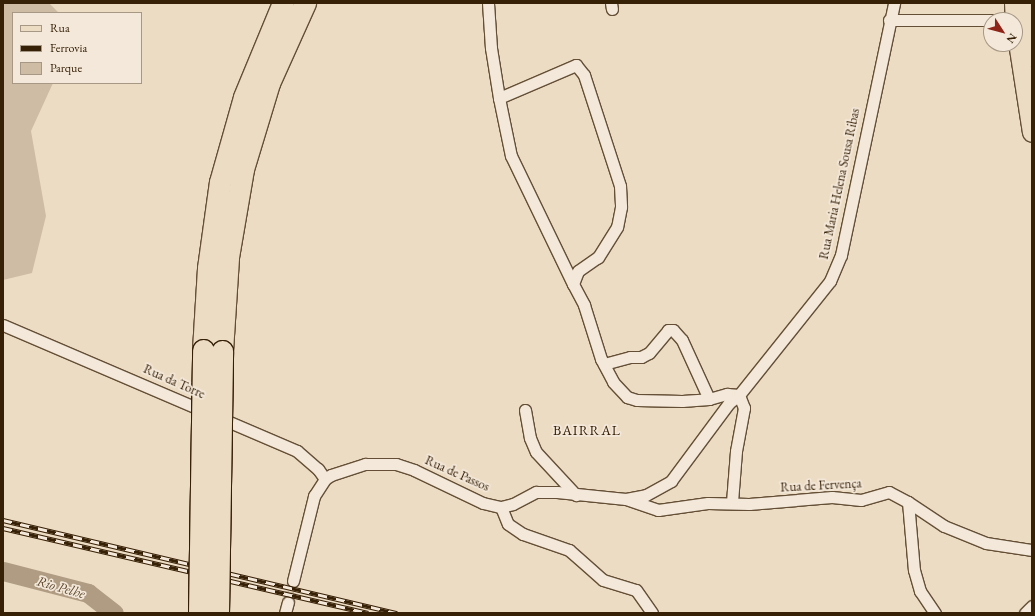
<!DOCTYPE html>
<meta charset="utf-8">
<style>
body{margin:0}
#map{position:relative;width:1035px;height:616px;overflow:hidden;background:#eddcc4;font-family:"EB Garamond",serif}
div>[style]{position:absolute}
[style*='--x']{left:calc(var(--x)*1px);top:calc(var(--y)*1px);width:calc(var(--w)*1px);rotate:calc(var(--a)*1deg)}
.green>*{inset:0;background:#cebca4}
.river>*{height:19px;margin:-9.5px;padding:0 9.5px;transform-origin:9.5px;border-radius:9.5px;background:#af9c83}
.street-tunnel>*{height:11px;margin-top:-5.5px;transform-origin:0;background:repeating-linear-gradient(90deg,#c8b69e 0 11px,transparent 0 16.5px)}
.roads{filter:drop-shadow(1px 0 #644f36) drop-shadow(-1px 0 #644f36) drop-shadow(0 1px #644f36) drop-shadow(0 -1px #644f36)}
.street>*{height:11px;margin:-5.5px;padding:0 5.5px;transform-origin:5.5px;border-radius:5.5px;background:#f3e8d9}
.primary>*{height:18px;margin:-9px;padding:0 9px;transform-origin:9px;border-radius:9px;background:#eddcc4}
.highway>*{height:21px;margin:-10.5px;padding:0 10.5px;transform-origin:10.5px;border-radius:10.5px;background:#eddcc4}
.rail>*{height:4.5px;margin-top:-2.25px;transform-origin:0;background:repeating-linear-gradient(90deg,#f3e8d9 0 9px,#362006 0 18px);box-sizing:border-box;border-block:1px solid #362006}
.bridges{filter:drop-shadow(1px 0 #362006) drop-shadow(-1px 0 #362006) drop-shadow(0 1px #362006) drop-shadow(0 -1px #362006)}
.highway-bridge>*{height:21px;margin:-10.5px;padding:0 10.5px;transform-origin:10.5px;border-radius:10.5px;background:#eddcc4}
span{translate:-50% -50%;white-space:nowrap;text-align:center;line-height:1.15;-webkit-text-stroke:3.5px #f3e8d9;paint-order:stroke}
.street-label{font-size:13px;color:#362006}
.neighbourhood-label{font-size:14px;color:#362006;letter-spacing:1px}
.water-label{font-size:14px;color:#604b32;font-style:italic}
.frame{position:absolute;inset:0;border:4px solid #362006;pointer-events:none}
.legend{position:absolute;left:12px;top:12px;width:130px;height:72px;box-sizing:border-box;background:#f3e8d9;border:1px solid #a79885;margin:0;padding:5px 7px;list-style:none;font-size:12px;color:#362006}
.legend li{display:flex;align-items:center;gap:8px;height:20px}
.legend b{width:20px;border:1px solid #a79885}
.north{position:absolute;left:983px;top:12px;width:40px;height:40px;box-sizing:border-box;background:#f3e8d9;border:1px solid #a79885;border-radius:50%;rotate:126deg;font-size:11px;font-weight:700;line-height:16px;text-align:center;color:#362006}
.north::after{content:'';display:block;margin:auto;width:14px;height:18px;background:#8f2418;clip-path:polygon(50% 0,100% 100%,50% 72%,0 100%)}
</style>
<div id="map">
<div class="green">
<i style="clip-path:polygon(3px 3px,49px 3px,59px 13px,13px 13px,13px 83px,53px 83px,31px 131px,46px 216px,32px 273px,3px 280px)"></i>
</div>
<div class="river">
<i style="--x:3;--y:571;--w:88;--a:14.5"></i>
<i style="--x:88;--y:593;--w:33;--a:38"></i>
</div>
<div class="street-tunnel">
<i style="--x:288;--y:602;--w:22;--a:-77"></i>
</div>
<div class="roads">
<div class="street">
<i style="--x:488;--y:3;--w:45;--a:86.2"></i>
<i style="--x:491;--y:48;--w:51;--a:80.9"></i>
<i style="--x:611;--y:3;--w:6;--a:81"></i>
<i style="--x:889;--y:20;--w:102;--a:0"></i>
<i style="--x:573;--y:284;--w:142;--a:-115.8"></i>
<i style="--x:511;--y:156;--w:59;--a:-101.7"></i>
<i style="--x:499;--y:98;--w:84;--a:-23.2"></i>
<i style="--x:576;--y:65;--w:13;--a:51"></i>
<i style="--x:584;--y:75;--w:117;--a:72"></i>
<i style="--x:620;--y:186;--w:21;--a:87"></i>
<i style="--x:621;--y:207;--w:20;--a:101"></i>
<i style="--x:617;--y:227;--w:36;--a:122"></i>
<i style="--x:598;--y:257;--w:24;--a:145"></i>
<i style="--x:578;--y:271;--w:14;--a:111"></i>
<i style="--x:573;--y:284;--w:24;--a:62"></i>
<i style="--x:584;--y:305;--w:57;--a:72.5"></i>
<i style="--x:601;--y:359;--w:26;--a:62"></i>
<i style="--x:613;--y:382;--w:21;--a:47"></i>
<i style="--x:627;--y:397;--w:10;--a:17"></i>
<i style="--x:637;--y:400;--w:45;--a:1.3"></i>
<i style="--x:682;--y:401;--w:27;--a:-4"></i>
<i style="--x:709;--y:399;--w:19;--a:-16"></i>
<i style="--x:727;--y:394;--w:12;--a:5"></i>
<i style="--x:3;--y:325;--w:320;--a:23.2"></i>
<i style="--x:297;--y:451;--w:28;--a:41"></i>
<i style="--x:318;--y:469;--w:12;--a:55"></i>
<i style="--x:604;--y:364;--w:27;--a:-15"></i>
<i style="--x:630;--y:357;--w:11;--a:0"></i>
<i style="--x:641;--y:357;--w:9;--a:-27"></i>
<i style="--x:649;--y:353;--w:30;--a:-50"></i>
<i style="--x:668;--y:330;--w:5;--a:0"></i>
<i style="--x:673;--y:330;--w:13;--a:48"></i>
<i style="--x:682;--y:340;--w:65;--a:65.4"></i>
<i style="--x:525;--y:410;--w:28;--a:80"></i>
<i style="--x:530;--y:438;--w:15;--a:67"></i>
<i style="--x:536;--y:452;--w:59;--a:47.1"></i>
<i style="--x:626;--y:499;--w:20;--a:-11"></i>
<i style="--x:646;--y:495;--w:29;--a:-29"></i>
<i style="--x:671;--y:481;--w:97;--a:-53.4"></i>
<i style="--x:729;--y:403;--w:13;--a:-39"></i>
<i style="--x:739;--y:395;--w:146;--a:-51.4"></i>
<i style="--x:830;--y:281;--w:28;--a:-67"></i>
<i style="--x:841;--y:255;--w:258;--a:-78.1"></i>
<i style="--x:732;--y:502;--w:51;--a:-85.5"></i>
<i style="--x:736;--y:451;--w:44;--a:-79.5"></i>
<i style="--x:744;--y:408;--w:14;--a:-111"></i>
<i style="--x:908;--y:502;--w:68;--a:85"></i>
<i style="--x:914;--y:570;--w:22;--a:74"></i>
<i style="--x:920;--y:591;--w:27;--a:56"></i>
<i style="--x:501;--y:507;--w:18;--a:68"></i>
<i style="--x:508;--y:524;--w:18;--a:34"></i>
<i style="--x:523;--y:534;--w:49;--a:19.2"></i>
<i style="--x:569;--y:550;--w:45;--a:41.4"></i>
<i style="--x:603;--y:580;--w:34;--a:17"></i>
<i style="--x:636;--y:590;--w:28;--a:55"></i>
<i style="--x:293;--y:581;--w:88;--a:-76.1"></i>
<i style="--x:314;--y:496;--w:20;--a:-57"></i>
<i style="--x:325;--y:479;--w:7;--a:-34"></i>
<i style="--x:331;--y:475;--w:36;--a:-18"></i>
<i style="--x:365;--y:464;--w:31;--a:0"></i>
<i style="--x:396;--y:464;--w:19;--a:18"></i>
<i style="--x:414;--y:470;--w:76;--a:25.6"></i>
<i style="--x:483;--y:503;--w:18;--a:13"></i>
<i style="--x:501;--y:507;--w:12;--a:-14"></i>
<i style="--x:513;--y:504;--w:26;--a:-28"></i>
<i style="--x:536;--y:492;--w:21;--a:0"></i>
<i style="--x:557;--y:492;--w:69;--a:5.8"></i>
<i style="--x:626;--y:499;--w:34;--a:19"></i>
<i style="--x:658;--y:510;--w:50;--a:-8"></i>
<i style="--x:708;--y:503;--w:41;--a:1.4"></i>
<i style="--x:749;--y:504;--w:83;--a:-4.8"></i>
<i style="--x:832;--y:497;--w:29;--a:6"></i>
<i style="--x:861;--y:500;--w:29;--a:-16"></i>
<i style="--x:889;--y:492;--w:21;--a:28"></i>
<i style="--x:908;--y:502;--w:43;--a:33.7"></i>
<i style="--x:944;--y:526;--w:45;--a:22"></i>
<i style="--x:986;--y:543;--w:47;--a:8.7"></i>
<i style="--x:285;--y:613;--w:11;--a:-75"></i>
<i style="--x:1025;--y:613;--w:10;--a:-45"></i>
</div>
<div class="primary">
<i style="--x:1014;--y:3;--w:17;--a:87"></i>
<i style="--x:1027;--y:3;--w:55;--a:84.8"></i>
<i style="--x:1015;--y:23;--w:111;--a:81.2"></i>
</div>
<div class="highway">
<i style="--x:203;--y:350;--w:82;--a:-86.5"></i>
<i style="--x:208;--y:268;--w:87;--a:-82.1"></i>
<i style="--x:220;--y:182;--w:88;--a:-74.2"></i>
<i style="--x:244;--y:97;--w:102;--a:-67.5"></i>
<i style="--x:222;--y:351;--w:94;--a:-86.3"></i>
<i style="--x:228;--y:257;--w:89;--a:-80.3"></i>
<i style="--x:243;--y:169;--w:90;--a:-73.2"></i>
<i style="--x:269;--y:83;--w:88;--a:-65.8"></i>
</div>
</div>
<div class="rail">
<i style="--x:3;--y:520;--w:405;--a:13.3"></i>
<i style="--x:3;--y:528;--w:375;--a:13.1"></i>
</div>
<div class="bridges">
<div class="highway-bridge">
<i style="--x:199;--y:613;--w:263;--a:-89.1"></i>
<i style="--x:218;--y:613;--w:262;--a:-89.1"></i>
</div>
</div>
<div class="street-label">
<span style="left:840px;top:184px;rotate:-78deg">Rua Maria Helena Sousa Ribas</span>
<span style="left:174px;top:382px;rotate:24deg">Rua da Torre</span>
<span style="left:457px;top:474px;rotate:24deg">Rua de Passos</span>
<span style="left:821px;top:486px;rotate:-3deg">Rua de Fervença</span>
</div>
<div class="neighbourhood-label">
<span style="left:587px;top:430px">BAIRRAL</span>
</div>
<div class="water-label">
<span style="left:61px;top:587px;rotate:16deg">Rio Pelhe</span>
</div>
<div class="frame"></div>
<ul class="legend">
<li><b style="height:5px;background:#eddcc4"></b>Rua</li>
<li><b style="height:5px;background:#362006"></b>Ferrovia</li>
<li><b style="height:11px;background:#cebca4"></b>Parque</li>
</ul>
<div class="north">N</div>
</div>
